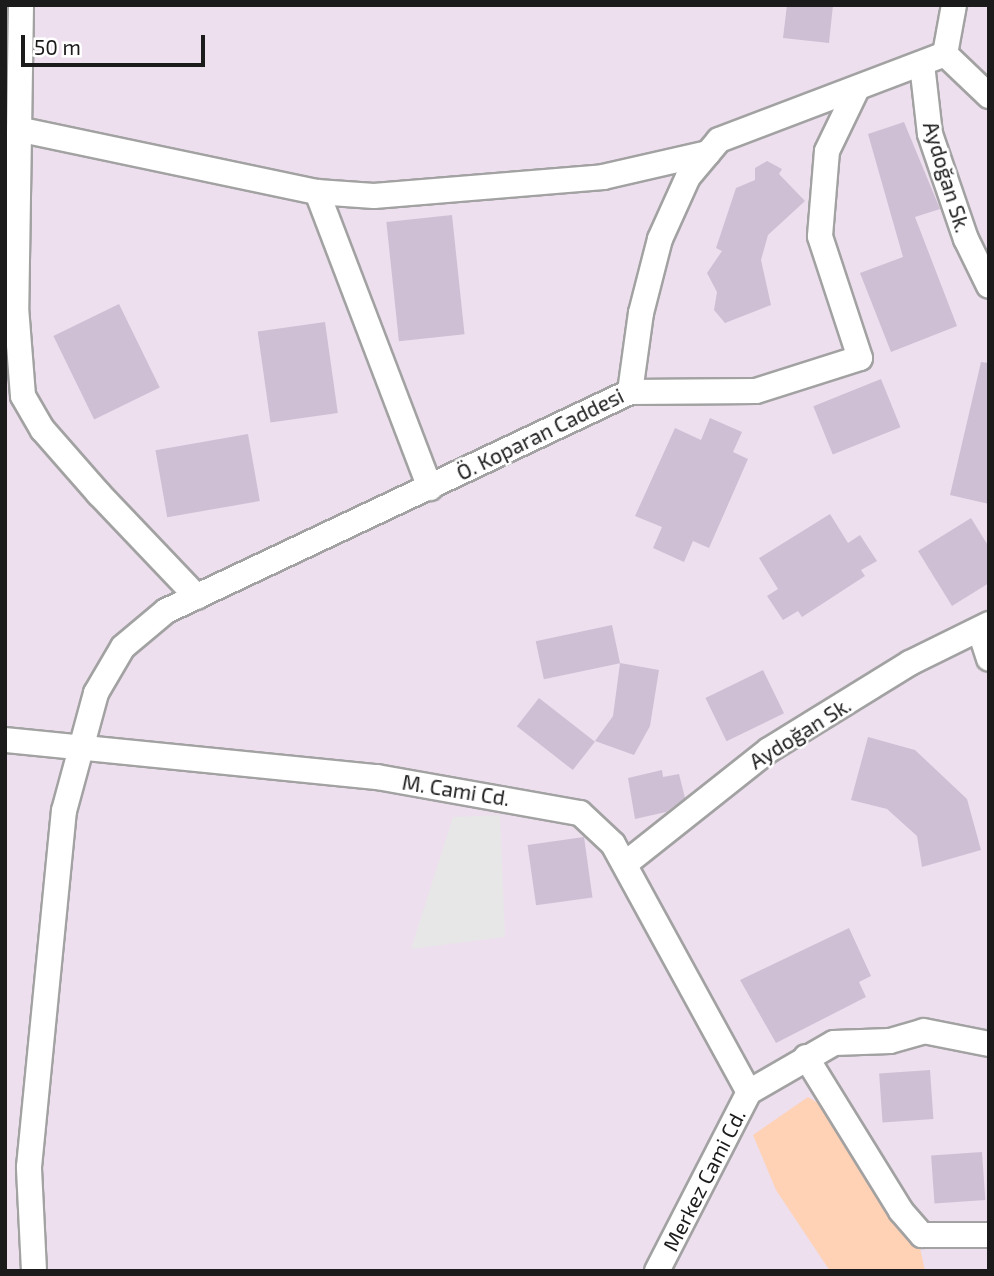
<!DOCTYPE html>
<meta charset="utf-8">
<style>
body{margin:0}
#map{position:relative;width:994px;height:1276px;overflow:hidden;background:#eddfee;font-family:"Exo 2",sans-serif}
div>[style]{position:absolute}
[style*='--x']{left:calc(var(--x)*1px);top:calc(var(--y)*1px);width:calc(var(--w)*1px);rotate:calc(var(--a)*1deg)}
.park>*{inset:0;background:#ffd1b5}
.parking>*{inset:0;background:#e7e7e7}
.building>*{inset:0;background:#cfbfd5;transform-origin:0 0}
.roads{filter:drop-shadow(2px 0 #a2a2a2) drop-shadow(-2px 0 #a2a2a2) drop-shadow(0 2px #a2a2a2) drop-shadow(0 -2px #a2a2a2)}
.minor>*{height:24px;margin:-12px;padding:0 12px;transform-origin:12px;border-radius:12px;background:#fff}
span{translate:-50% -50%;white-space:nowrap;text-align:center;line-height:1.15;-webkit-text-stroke:5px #fff;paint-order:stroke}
.street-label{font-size:21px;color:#1b1b1b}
.frame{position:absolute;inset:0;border:7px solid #1b1b1b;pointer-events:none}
.scale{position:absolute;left:21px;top:35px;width:184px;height:32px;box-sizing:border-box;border:4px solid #1b1b1b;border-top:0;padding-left:9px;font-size:21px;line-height:24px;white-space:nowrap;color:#1b1b1b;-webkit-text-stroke:5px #fff;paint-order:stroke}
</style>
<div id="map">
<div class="park">
<i style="clip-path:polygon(808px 1097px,818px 1103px,920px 1248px,925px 1271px,830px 1271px,776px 1190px,753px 1135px)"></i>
</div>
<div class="parking">
<i style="clip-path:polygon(500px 815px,505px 937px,411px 949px,453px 817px)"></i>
</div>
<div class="building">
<i style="clip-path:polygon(787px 5px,833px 5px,829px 43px,783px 38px)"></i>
<i style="clip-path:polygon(904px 122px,940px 209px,915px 217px,957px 326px,891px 352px,860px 273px,903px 257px,868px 134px)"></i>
<i style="clip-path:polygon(767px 161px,782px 169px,779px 174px,805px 201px,768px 235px,761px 260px,771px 305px,725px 323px,714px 310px,717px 292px,707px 273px,722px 251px,716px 248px,736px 188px,755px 180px,755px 168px)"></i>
<i style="left:452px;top:215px;width:120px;height:66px;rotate:84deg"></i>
<i style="left:119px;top:304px;width:93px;height:73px;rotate:64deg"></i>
<i style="left:325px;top:322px;width:92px;height:68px;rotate:82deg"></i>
<i style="clip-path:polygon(981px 362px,989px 363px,989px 504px,950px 495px)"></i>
<i style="left:881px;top:379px;width:52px;height:73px;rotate:68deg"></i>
<i style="clip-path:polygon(710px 418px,742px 432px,733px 452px,748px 459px,709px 548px,693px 541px,684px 562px,653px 548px,662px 527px,635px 516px,675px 428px,701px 440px)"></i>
<i style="left:248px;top:434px;width:68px;height:94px;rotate:80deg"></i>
<i style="clip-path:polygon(830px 514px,848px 543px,860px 535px,877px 561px,861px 570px,865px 576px,802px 617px,798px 611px,783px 620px,767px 596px,778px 589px,759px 558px)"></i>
<i style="clip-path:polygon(971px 518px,989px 547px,989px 583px,952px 606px,918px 551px)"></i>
<i style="left:612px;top:625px;width:39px;height:78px;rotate:78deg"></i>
<i style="clip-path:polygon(620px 663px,659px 670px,650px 726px,634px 755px,595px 741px,613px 716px)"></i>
<i style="left:763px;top:670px;width:48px;height:64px;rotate:64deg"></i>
<i style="left:539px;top:698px;width:71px;height:36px;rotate:38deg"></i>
<i style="clip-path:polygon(868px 737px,915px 750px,967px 799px,981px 850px,922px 867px,917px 836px,887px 809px,851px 800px)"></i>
<i style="clip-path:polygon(662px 770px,663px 777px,679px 774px,685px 798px,666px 812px,635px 819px,628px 778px)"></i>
<i style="left:584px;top:837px;width:61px;height:57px;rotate:82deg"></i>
<i style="clip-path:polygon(849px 928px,871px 976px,859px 982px,866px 997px,776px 1043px,740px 980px)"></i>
<i style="left:930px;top:1070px;width:49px;height:51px;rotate:86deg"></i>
<i style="left:982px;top:1152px;width:48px;height:51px;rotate:86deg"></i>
</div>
<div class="roads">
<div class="minor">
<i style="--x:21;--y:5;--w:302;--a:90.9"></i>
<i style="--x:16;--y:307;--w:89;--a:85.5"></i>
<i style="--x:23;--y:396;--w:39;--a:60"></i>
<i style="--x:43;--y:430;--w:85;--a:48.8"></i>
<i style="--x:99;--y:494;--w:142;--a:46.4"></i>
<i style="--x:945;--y:54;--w:61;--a:43.7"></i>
<i style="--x:922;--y:64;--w:70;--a:83.5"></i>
<i style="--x:930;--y:134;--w:111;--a:71.1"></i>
<i style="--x:966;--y:239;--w:52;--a:63.9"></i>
<i style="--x:22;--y:130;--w:301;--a:11.9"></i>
<i style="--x:317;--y:192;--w:57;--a:4"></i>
<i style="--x:374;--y:196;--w:230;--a:-4.7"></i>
<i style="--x:603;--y:177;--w:108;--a:-12.9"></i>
<i style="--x:317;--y:192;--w:317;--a:69.1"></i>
<i style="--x:630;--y:392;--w:126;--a:-0.5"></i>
<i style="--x:756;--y:391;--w:109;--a:-17.6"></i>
<i style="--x:860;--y:358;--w:128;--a:-108.2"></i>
<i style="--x:820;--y:236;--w:85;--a:-85.3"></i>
<i style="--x:827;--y:151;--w:69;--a:-64.2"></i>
<i style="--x:980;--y:631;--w:29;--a:72"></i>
<i style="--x:5;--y:740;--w:374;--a:5.7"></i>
<i style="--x:377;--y:777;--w:206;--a:10.1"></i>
<i style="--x:580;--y:813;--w:45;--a:43.2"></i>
<i style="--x:613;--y:844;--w:283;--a:61.3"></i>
<i style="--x:625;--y:864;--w:184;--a:-38.4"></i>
<i style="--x:769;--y:750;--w:166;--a:-31.7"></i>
<i style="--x:910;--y:663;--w:88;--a:-26.3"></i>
<i style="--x:806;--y:1057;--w:181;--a:58.3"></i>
<i style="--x:901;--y:1211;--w:32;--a:49"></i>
<i style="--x:922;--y:1235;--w:67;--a:0"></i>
<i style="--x:34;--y:1271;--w:104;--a:-92.8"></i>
<i style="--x:29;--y:1167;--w:358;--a:-84.4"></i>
<i style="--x:64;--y:811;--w:122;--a:-74.8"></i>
<i style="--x:96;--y:693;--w:53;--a:-59.6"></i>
<i style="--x:123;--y:647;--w:56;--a:-39.9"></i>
<i style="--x:166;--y:611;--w:513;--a:-25.27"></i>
<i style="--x:630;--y:392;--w:80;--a:-82.1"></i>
<i style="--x:641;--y:313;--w:76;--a:-75.6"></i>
<i style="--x:660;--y:239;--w:68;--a:-65.7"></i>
<i style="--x:688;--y:177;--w:48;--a:-50"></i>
<i style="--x:719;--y:140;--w:242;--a:-20.8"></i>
<i style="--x:945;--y:54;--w:50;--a:-79.6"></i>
<i style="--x:657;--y:1271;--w:201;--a:-62.8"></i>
<i style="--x:749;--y:1092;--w:98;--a:-30"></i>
<i style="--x:834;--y:1043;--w:56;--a:-2"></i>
<i style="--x:890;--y:1041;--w:35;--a:-16"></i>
<i style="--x:924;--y:1031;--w:66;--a:11.3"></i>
</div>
</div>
<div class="street-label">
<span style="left:947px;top:177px;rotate:73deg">Aydoğan Sk.</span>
<span style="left:540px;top:434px;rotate:-26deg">Ö. Koparan Caddesi</span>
<span style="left:800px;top:733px;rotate:-32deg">Aydoğan Sk.</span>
<span style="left:456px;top:790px;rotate:9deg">M. Cami Cd.</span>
<span style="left:704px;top:1180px;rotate:-63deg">Merkez Cami Cd.</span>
</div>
<div class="frame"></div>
<div class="scale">50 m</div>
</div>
